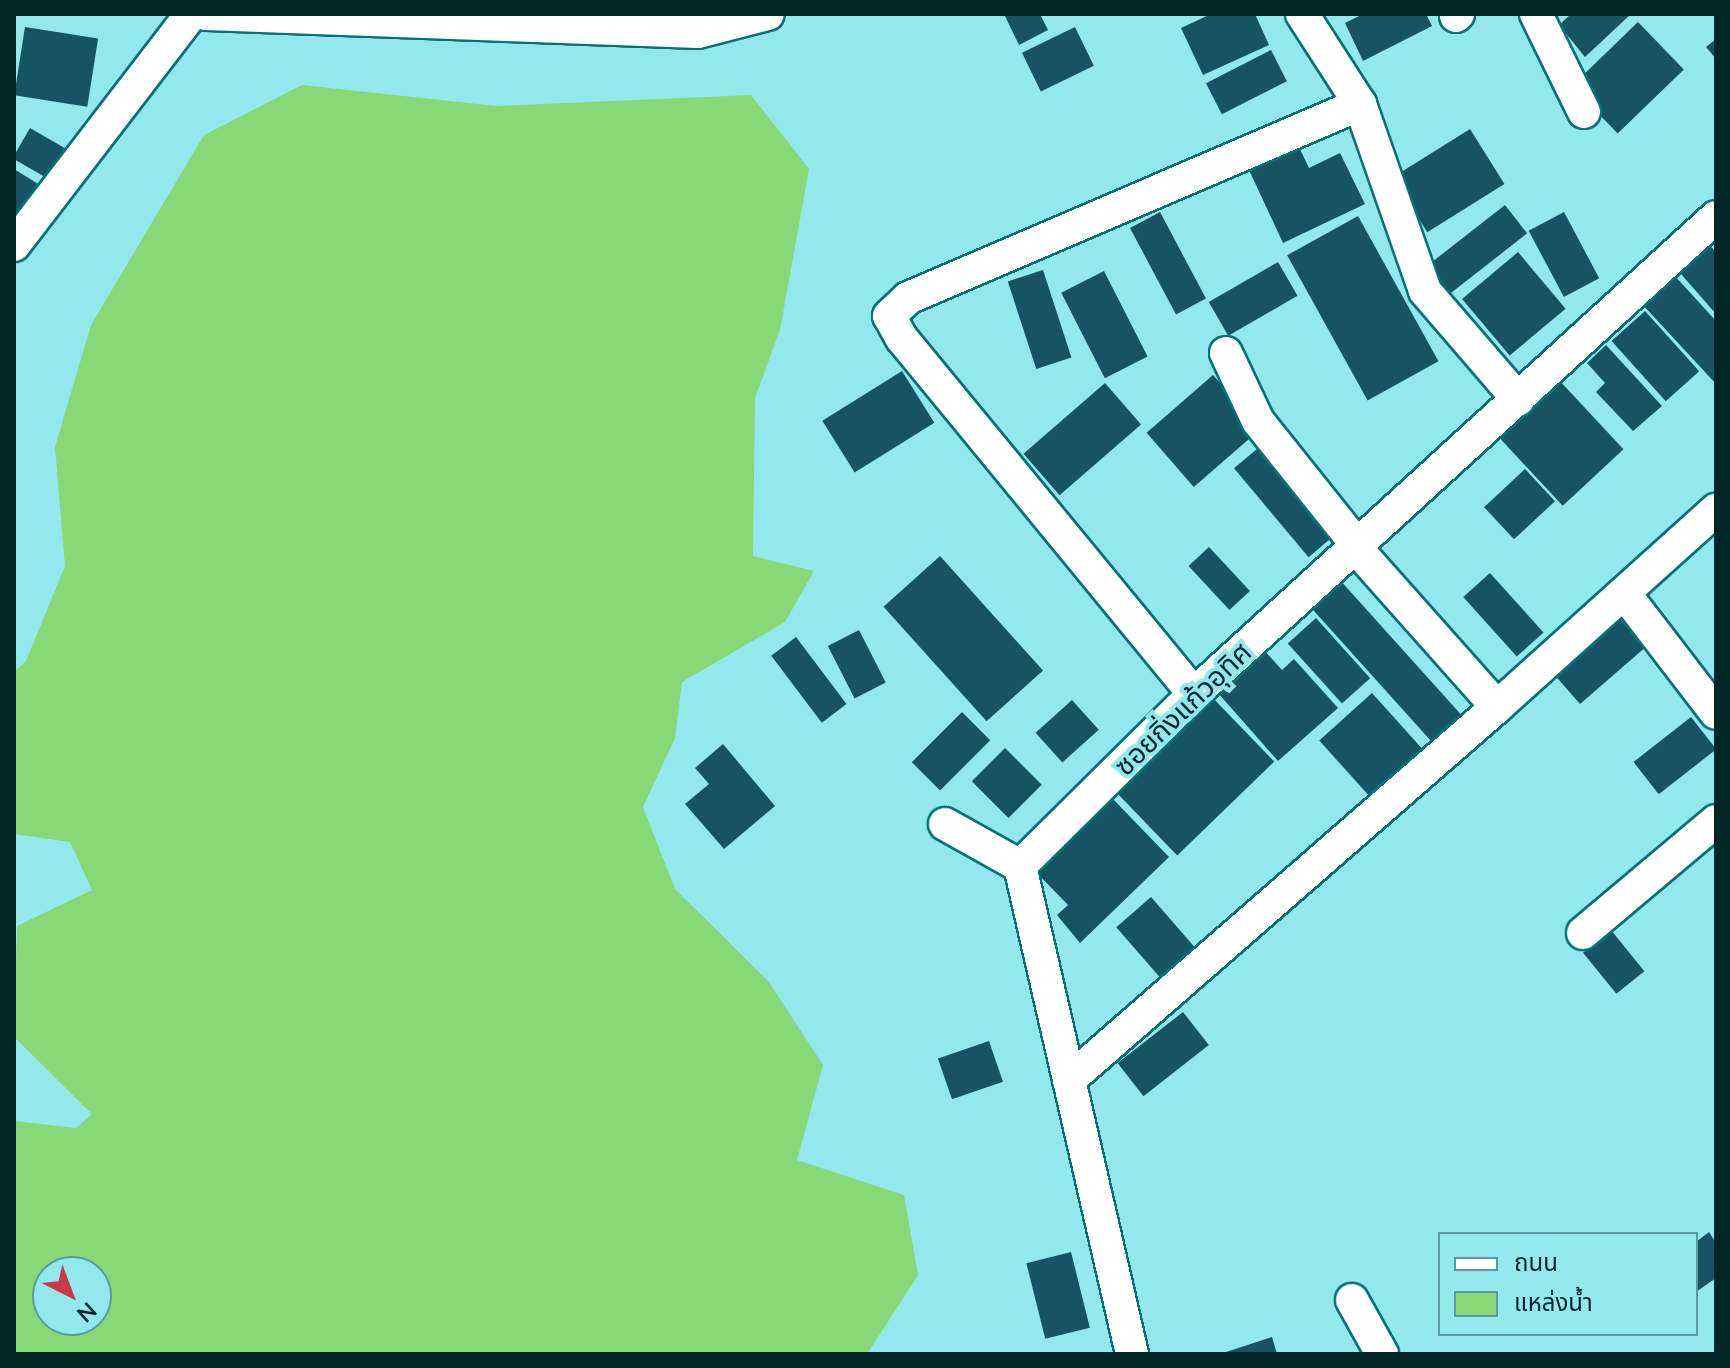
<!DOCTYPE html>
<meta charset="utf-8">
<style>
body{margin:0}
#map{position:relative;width:1730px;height:1368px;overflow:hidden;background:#92e8ed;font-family:Lato,"Noto Sans Thai",sans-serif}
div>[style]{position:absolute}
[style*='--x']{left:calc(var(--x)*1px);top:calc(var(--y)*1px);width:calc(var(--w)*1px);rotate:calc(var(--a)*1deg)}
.water>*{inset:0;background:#87d877}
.building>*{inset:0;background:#165465;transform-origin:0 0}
.roads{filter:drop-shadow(2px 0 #077176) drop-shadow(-2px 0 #077176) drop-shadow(0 2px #077176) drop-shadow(0 -2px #077176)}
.minor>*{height:32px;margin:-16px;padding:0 16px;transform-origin:16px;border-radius:16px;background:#fff}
span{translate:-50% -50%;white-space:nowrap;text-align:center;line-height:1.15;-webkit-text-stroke:8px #92e8ed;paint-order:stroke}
.street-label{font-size:28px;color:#002628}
.frame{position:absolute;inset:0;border:16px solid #002628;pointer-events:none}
.legend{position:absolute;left:1438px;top:1232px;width:260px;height:104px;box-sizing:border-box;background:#92e8ed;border:2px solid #589a9e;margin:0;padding:10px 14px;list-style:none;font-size:24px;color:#002628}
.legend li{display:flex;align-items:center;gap:16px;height:40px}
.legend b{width:40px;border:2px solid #589a9e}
.north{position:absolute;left:32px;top:1256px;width:80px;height:80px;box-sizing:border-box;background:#92e8ed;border:2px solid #589a9e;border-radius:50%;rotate:138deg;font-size:22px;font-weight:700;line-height:32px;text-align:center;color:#002628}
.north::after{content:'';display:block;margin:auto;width:28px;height:36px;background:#c83846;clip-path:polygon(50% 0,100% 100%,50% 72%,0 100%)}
</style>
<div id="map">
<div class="water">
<i style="clip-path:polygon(evenodd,302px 85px,496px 106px,751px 95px,809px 169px,780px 330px,755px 398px,753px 556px,814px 571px,785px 622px,682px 682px,675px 738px,643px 807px,675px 889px,769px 982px,823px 1065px,797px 1160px,904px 1195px,918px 1275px,867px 1354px,14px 1354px,14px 1121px,76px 1128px,92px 1114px,14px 1037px,17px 926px,92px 890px,70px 842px,14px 834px,14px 672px,26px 661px,65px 566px,55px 447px,91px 325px,204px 135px,302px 85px,48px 1272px,96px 1272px,96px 1320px,48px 1320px,48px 1272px)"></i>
</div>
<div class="building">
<i style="clip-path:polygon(1004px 14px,1040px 14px,1048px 30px,1019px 45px)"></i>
<i style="clip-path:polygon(1211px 14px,1255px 14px,1269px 45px,1203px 75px,1181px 28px)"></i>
<i style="clip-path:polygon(1363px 14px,1426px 14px,1432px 26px,1363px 61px,1345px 23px)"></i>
<i style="clip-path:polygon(1571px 14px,1631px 14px,1585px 57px,1559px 25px)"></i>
<i style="left:1638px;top:22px;width:66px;height:92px;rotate:46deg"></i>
<i style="left:25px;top:27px;width:74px;height:69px;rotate:9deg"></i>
<i style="left:1075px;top:27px;width:43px;height:59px;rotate:64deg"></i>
<i style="clip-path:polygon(1716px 39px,1716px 59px,1706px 47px)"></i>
<i style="left:1271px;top:50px;width:35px;height:73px;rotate:63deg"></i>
<i style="left:30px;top:128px;width:50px;height:35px;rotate:30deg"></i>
<i style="left:1470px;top:129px;width:65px;height:91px;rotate:58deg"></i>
<i style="clip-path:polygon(1299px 147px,1309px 168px,1340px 153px,1365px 204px,1283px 243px,1249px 170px)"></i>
<i style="clip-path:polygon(14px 169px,43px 187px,22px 221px,14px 216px)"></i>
<i style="left:1505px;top:205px;width:36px;height:100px;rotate:52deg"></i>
<i style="left:1160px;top:212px;width:98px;height:34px;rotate:62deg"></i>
<i style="left:1564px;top:212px;width:75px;height:40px;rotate:62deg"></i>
<i style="left:1358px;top:216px;width:166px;height:81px;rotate:61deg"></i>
<i style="clip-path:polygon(1704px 239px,1716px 252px,1716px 314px,1674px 266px)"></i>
<i style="left:1518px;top:252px;width:74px;height:73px;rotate:50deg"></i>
<i style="left:1278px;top:262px;width:39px;height:80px;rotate:60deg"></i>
<i style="left:1043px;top:270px;width:92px;height:37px;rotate:72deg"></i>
<i style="left:1104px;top:271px;width:96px;height:48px;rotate:63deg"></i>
<i style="clip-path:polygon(1674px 275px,1716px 321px,1716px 384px,1642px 304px)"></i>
<i style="left:1645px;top:311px;width:81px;height:45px;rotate:48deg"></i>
<i style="clip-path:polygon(1606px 345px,1662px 406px,1633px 431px,1596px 392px,1605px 383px,1587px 363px)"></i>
<i style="left:902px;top:371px;width:61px;height:94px;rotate:58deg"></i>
<i style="left:1213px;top:375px;width:72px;height:88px;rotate:49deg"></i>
<i style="left:1558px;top:379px;width:96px;height:83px;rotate:47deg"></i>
<i style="left:1105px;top:383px;width:55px;height:108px;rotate:49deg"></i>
<i style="left:1257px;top:449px;width:116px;height:30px;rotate:50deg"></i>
<i style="left:1525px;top:469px;width:44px;height:56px;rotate:47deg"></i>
<i style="left:1209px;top:547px;width:60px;height:28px;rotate:47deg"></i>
<i style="left:940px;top:556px;width:154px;height:76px;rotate:48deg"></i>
<i style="left:1490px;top:573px;width:80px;height:36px;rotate:48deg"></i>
<i style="left:1339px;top:579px;width:188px;height:40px;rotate:48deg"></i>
<i style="left:1316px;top:618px;width:81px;height:38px;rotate:48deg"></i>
<i style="left:1620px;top:619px;width:38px;height:86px;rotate:49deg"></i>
<i style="left:859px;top:630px;width:59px;height:35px;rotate:63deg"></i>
<i style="left:796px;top:637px;width:84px;height:31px;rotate:53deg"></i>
<i style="clip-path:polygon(1263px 649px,1282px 670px,1294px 659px,1338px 708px,1278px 761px,1218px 693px)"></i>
<i style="left:1372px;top:693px;width:76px;height:71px;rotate:48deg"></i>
<i style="left:1209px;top:694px;width:94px;height:135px;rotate:46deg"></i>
<i style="left:1072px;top:700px;width:40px;height:49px;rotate:48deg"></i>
<i style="left:962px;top:712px;width:40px;height:71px;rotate:45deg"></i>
<i style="left:1691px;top:717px;width:41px;height:73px;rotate:52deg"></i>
<i style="clip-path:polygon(723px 744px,775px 806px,724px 849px,685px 804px,709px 784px,695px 768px)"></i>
<i style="left:1005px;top:748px;width:52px;height:47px;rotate:45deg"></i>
<i style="clip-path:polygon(1111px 797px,1169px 857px,1080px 943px,1057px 915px,1068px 905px,1033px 869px)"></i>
<i style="left:1151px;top:897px;width:67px;height:46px;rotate:49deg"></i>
<i style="left:1611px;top:930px;width:53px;height:36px;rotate:51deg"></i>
<i style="left:1183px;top:1012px;width:42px;height:83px;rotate:52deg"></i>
<i style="left:989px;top:1041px;width:43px;height:54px;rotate:71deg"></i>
<i style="clip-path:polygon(1709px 1232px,1716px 1243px,1716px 1278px,1696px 1292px,1696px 1242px)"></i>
<i style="left:1071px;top:1252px;width:78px;height:46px;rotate:76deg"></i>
<i style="clip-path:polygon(1272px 1337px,1277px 1354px,1223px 1354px,1223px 1353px)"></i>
</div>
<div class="roads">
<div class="minor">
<i style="--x:206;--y:14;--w:492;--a:2.1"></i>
<i style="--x:698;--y:32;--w:72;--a:-14.4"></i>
<i style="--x:1302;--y:14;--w:107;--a:57.2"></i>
<i style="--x:1360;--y:104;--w:198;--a:70.8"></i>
<i style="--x:1425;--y:291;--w:143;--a:49.3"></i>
<i style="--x:1536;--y:14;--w:109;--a:63.9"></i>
<i style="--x:1456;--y:16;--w:3;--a:-45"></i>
<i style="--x:14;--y:245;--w:291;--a:-52.5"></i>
<i style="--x:1226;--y:353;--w:75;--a:64.8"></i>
<i style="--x:1258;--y:421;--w:159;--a:51.4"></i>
<i style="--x:1355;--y:547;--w:214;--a:48.4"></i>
<i style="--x:1624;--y:593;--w:151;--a:52.5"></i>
<i style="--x:1194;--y:694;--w:460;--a:-129.4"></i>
<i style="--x:902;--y:339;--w:26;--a:-119"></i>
<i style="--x:889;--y:316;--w:26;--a:-43"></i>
<i style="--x:908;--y:298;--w:492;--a:-23.2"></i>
<i style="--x:945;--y:824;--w:86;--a:29.2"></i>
<i style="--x:1583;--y:933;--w:174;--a:-40.1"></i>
<i style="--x:1069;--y:1080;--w:568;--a:-41.07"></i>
<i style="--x:1497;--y:707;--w:295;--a:-42"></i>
<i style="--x:1352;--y:1300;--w:62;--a:60.9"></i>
<i style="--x:1132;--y:1354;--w:501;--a:-102.93"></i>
<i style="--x:1020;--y:866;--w:245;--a:-44.7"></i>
<i style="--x:1194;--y:694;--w:707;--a:-42.42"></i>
</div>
</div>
<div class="street-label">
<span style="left:1182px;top:708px;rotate:-44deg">ซอยกิ่งแก้วอุทิศ</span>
</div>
<div class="frame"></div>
<ul class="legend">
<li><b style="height:10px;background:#fff"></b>ถนน</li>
<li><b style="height:22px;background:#87d877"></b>แหล่งน้ำ</li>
</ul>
<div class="north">N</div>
</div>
